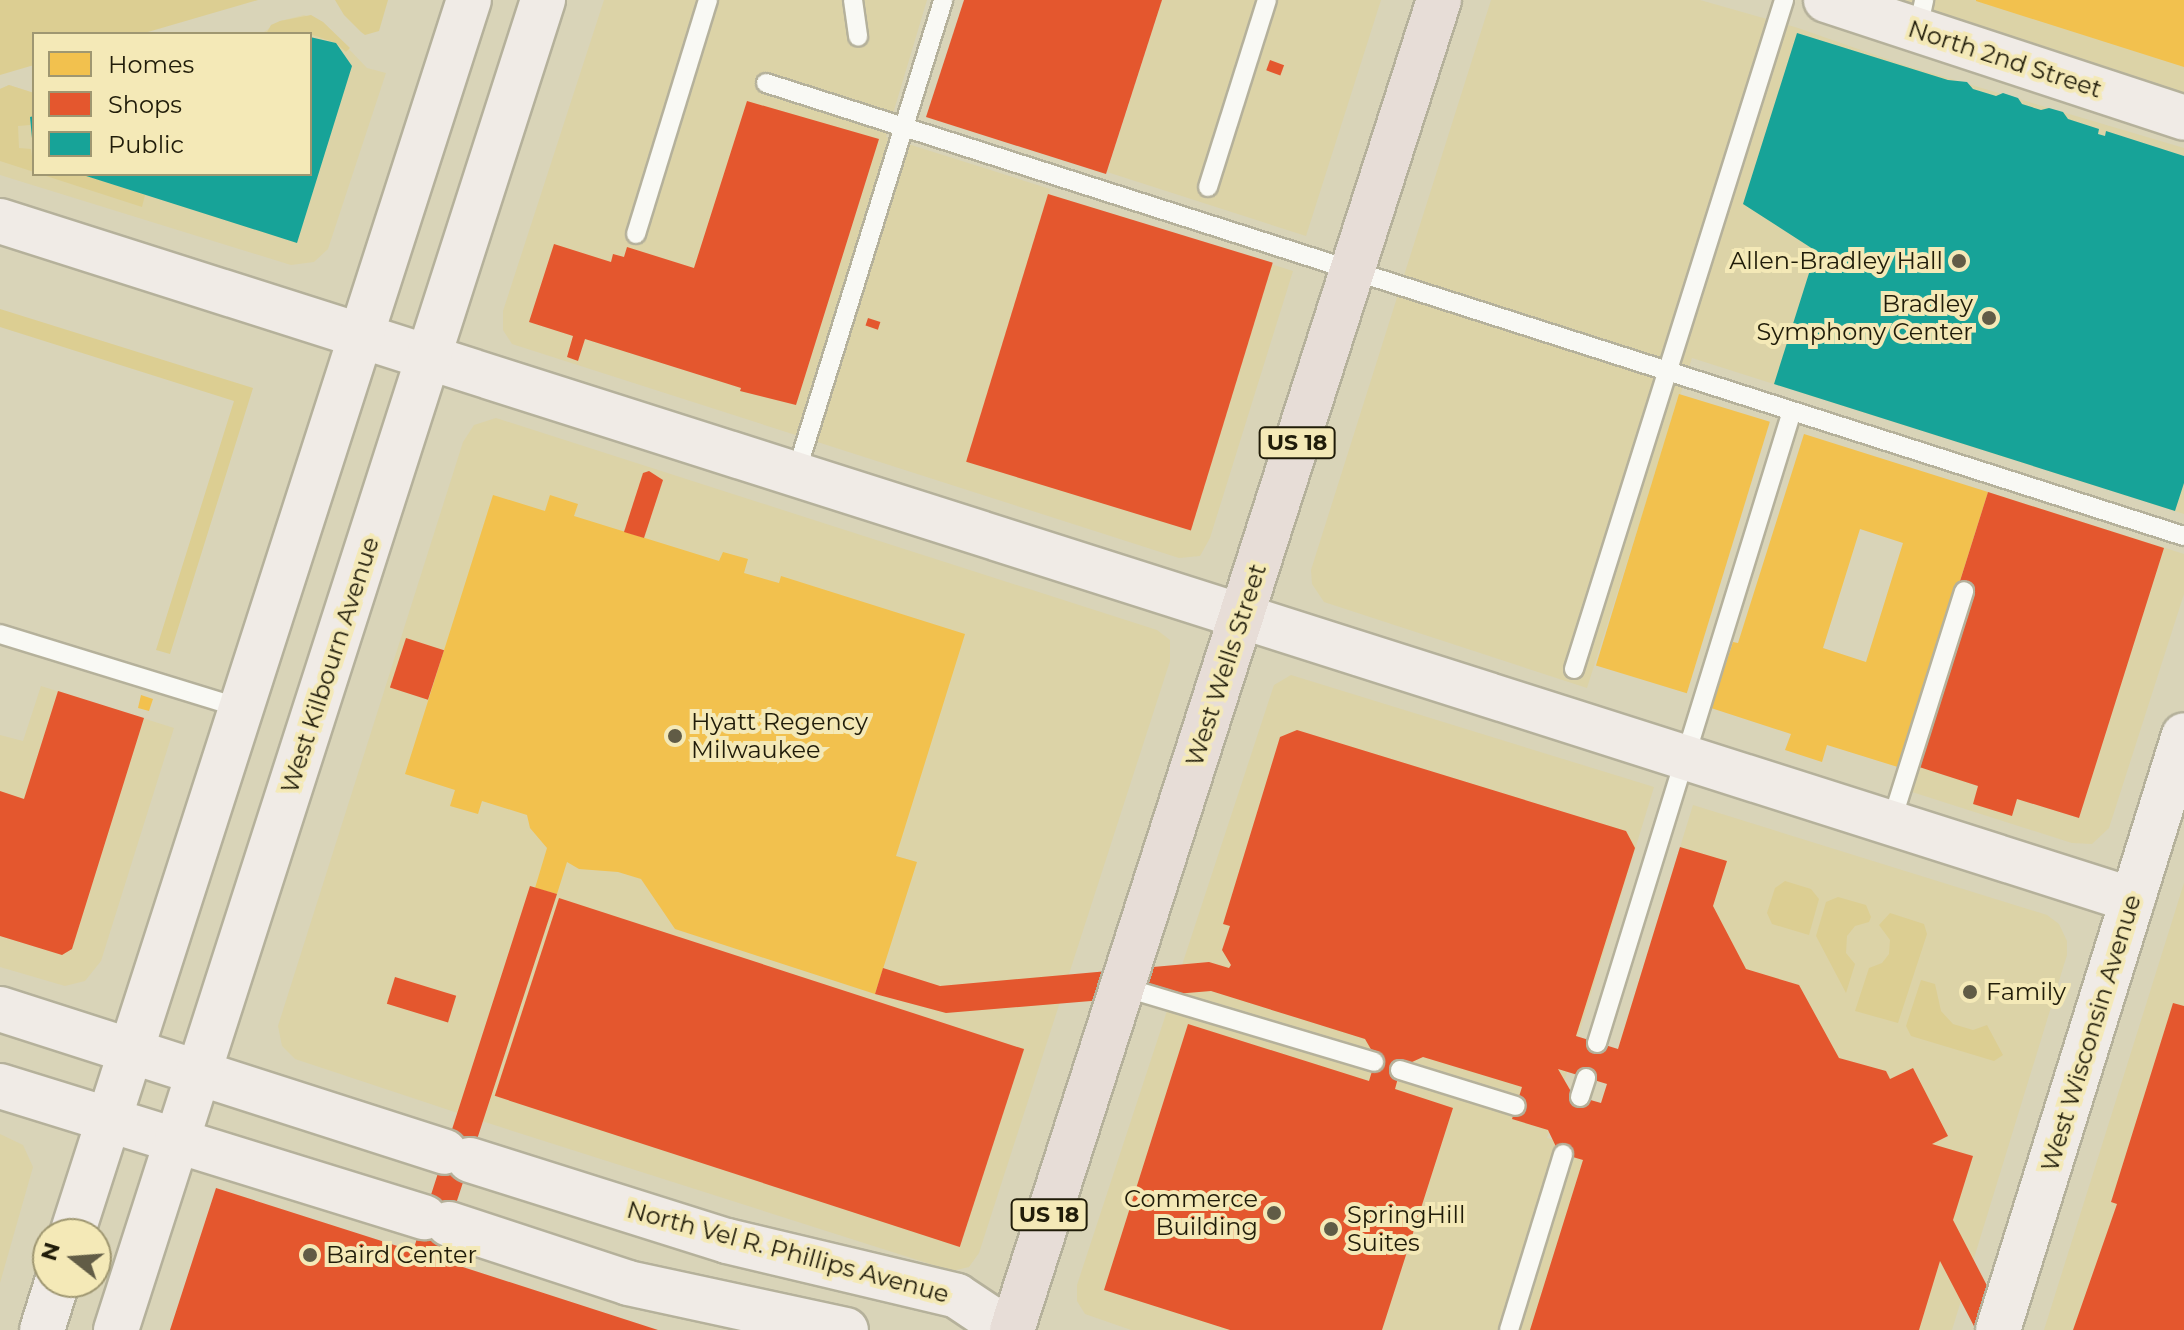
<!DOCTYPE html>
<style>
body{margin:0}
#map{position:relative;width:2184px;height:1330px;overflow:hidden;background:#d9d4b8;font-family:Montserrat,sans-serif}
div>[style]{position:absolute}
[style*='--x']{left:calc(var(--x)*1px);top:calc(var(--y)*1px);width:calc(var(--w)*1px);rotate:calc(var(--a)*1deg)}
.built>*{inset:0;background:#dcd3a7}
.green>*{inset:0;background:#dcce92}
.homes>*{inset:0;background:#f2c14e;transform-origin:0 0}
.shops>*{inset:0;background:#e4572e;transform-origin:0 0}
.public>*{inset:0;background:#17a398}
.roads{filter:drop-shadow(2px 0 #b5b19b) drop-shadow(-2px 0 #b5b19b) drop-shadow(0 2px #b5b19b) drop-shadow(0 -2px #b5b19b)}
.lane>*{height:18px;margin:-9px;padding:0 9px;transform-origin:9px;border-radius:9px;background:#f9f9f4}
.secondary>*{height:44px;margin:-22px;padding:0 22px;transform-origin:22px;border-radius:22px;background:#f0ebe6}
.primary>*{height:44px;margin:-22px;padding:0 22px;transform-origin:22px;border-radius:22px;background:#e7ddd7}
.dots>*{width:22px;height:22px;translate:-50% -50%;box-sizing:border-box;border:4px solid #f4e9b7;border-radius:50%}
span{translate:-50% -50%;white-space:nowrap;text-align:center;line-height:1.15;-webkit-text-stroke:8px #f4e9b7;paint-order:stroke}
.shield-label span{padding:2px 6px;background:#f4e9b7;border:2px solid;border-radius:6px;-webkit-text-stroke-width:0}
.shield-label{font-size:22px;color:#201c09;font-weight:700}
.street-label{font-size:24px;color:#201c09}
.poi-label{font-size:24px;color:#201c09}
.right{translate:-100% -50%;text-align:right}
.left{translate:0 -50%;text-align:left}
.legend{position:absolute;left:32px;top:32px;width:280px;height:144px;box-sizing:border-box;background:#f4e9b7;border:2px solid #9f9771;margin:0;padding:10px 14px;list-style:none;font-size:24px;color:#201c09}
.legend li{display:flex;align-items:center;gap:16px;height:40px}
.legend b{width:40px;border:2px solid #9f9771}
.north{position:absolute;left:32px;top:1218px;width:80px;height:80px;box-sizing:border-box;background:#f4e9b7;border:2px solid #9f9771;border-radius:50%;rotate:287deg;font-size:22px;font-weight:700;line-height:32px;text-align:center;color:#201c09}
.north::after{content:'';display:block;margin:auto;width:28px;height:36px;background:#615c46;clip-path:polygon(50% 0,100% 100%,50% 72%,0 100%)}
</style>
<div id="map">
<div class="built">
<i style="clip-path:polygon(604px 0,927px 0,886px 137px,1050px 189px,1049px 194px,1293px 271px,1210px 538px,1200px 556px,1179px 558px,512px 344px,503px 330px,503px 311px)"></i>
<i style="clip-path:polygon(1162px 0,1381px 0,1306px 236px,1107px 172px)"></i>
<i style="clip-path:polygon(1491px 0,1700px 0,1795px 27px,1904px 65px,2184px 148px,2184px 514px,1692px 358px,1587px 688px,1324px 602px,1312px 584px,1311px 570px)"></i>
<i style="clip-path:polygon(1887px 0,2184px 0,2184px 97px)"></i>
<i style="clip-path:polygon(304px 15px,323px 22px,367px 68px,386px 73px,328px 249px,314px 262px,291px 265px,0 175px,0 89px,9px 85px,34px 93px,34px 174px,310px 174px,310px 34px,261px 34px,280px 21px)"></i>
<i style="clip-path:polygon(496px 418px,1157px 630px,1170px 640px,1170px 661px,979px 1253px,969px 1267px,952px 1271px,488px 1123px,295px 1059px,282px 1046px,278px 1026px,463px 442px,474px 425px)"></i>
<i style="clip-path:polygon(1988px 492px,2184px 554px,2184px 594px,2109px 828px,2092px 844px,2072px 843px,1909px 791px,1974px 586px,1960px 581px)"></i>
<i style="clip-path:polygon(1291px 675px,1654px 787px,1547px 1138px,1587px 1149px,1693px 805px,2047px 915px,2059px 924px,2067px 941px,2067px 955px,1952px 1330px,1131px 1330px,1085px 1314px,1077px 1301px,1077px 1285px,1271px 694px,1274px 685px)"></i>
<i style="clip-path:polygon(41px 686px,174px 728px,101px 961px,85px 981px,65px 986px,0 967px,0 735px,23px 741px)"></i>
<i style="clip-path:polygon(2184px 883px,2184px 1330px,2044px 1330px,2149px 995px)"></i>
<i style="clip-path:polygon(0 1134px,23px 1145px,33px 1167px,0 1283px)"></i>
</div>
<div class="green">
<i style="clip-path:polygon(0 0,258px 0,141px 34px,34px 34px,34px 65px,0 75px)"></i>
<i style="clip-path:polygon(335px 0,388px 0,379px 31px,365px 35px,361px 32px,344px 15px)"></i>
<i style="clip-path:polygon(311px 15px,323px 22px,350px 48px,346px 52px,336px 43px,310px 34px,266px 34px,271px 25px,280px 21px)"></i>
<i style="clip-path:polygon(9px 85px,34px 93px,34px 116px,30px 117px,30px 125px,18px 126px,19px 148px,31px 149px,34px 172px,0 161px,0 89px)"></i>
<i style="clip-path:polygon(40px 174px,81px 174px,145px 195px,142px 207px)"></i>
<i style="clip-path:polygon(0 309px,253px 388px,170px 654px,156px 650px,234px 401px,0 327px)"></i>
<i style="clip-path:polygon(1785px 881px,1811px 889px,1819px 899px,1809px 935px,1772px 924px,1767px 913px,1775px 888px)"></i>
<i style="clip-path:polygon(1838px 897px,1866px 905px,1871px 917px,1869px 922px,1855px 926px,1847px 936px,1846px 953px,1855px 964px,1846px 993px,1816px 936px,1826px 902px)"></i>
<i style="clip-path:polygon(1890px 913px,1924px 924px,1927px 934px,1898px 1023px,1855px 1011px,1869px 968px,1882px 963px,1889px 954px,1890px 940px,1879px 925px)"></i>
<i style="clip-path:polygon(1921px 980px,1935px 984px,1941px 1011px,1953px 1024px,1973px 1030px,1987px 1025px,2003px 1055px,1994px 1061px,1911px 1036px,1906px 1026px)"></i>
</div>
<div class="homes">
<i style="clip-path:polygon(1976px 0,2184px 0,2184px 67px,1976px 1px)"></i>
<i style="left:1679px;top:394px;width:95px;height:284px;rotate:17deg"></i>
<i style="clip-path:polygon(evenodd,1804px 434px,1988px 492px,1901px 768px,1827px 745px,1822px 762px,1785px 750px,1791px 734px,1711px 708px,1733px 642px,1738px 643px,1804px 434px,1860px 529px,1903px 543px,1866px 662px,1823px 648px,1860px 529px)"></i>
<i style="clip-path:polygon(493px 495px,545px 511px,550px 495px,578px 504px,574px 516px,719px 561px,723px 552px,748px 559px,744px 573px,779px 583px,781px 576px,965px 634px,896px 856px,917px 862px,875px 994px,675px 929px,641px 879px,618px 872px,579px 869px,567px 862px,557px 894px,535px 888px,547px 848px,530px 828px,527px 815px,482px 801px,478px 814px,450px 806px,455px 790px,405px 774px)"></i>
<i style="clip-path:polygon(141px 695px,153px 699px,149px 711px,138px 708px)"></i>
</div>
<div class="shops">
<i style="clip-path:polygon(964px 0,1162px 0,1106px 174px,926px 117px)"></i>
<i style="left:1270px;top:60px;width:15px;height:11px;rotate:20deg"></i>
<i style="clip-path:polygon(747px 101px,879px 139px,796px 405px,740px 391px,741px 388px,585px 339px,578px 361px,567px 357px,573px 336px,529px 322px,554px 244px,611px 262px,613px 254px,624px 257px,627px 247px,694px 268px)"></i>
<i style="left:1048px;top:194px;width:235px;height:280px;rotate:17deg"></i>
<i style="left:868px;top:318px;width:13px;height:8px;rotate:18deg"></i>
<i style="clip-path:polygon(649px 471px,663px 480px,644px 538px,624px 532px,643px 473px)"></i>
<i style="clip-path:polygon(1988px 492px,2164px 548px,2079px 818px,2017px 799px,2012px 816px,1973px 804px,1978px 786px,1916px 766px,1974px 585px,1960px 581px)"></i>
<i style="left:406px;top:638px;width:40px;height:52px;rotate:18deg"></i>
<i style="clip-path:polygon(58px 691px,144px 718px,72px 949px,62px 955px,0 936px,0 791px,24px 799px)"></i>
<i style="clip-path:polygon(evenodd,1297px 730px,1626px 831px,1635px 848px,1576px 1036px,1618px 1049px,1680px 847px,1727px 861px,1713px 906px,1746px 969px,1799px 985px,1839px 1058px,1886px 1071px,1890px 1079px,1913px 1068px,1948px 1136px,1932px 1144px,1973px 1156px,1953px 1220px,2010px 1330px,1976px 1330px,1940px 1261px,1919px 1330px,1530px 1330px,1583px 1160px,1559px 1153px,1548px 1130px,1512px 1119px,1522px 1087px,1423px 1057px,1401px 1067px,1395px 1089px,1453px 1108px,1382px 1330px,1230px 1330px,1104px 1290px,1188px 1024px,1369px 1081px,1376px 1058px,1365px 1039px,1211px 991px,946px 1013px,875px 994px,883px 968px,940px 986px,1209px 962px,1229px 968px,1231px 965px,1222px 950px,1230px 926px,1223px 924px,1280px 737px,1297px 730px,1558px 1069px,1607px 1084px,1601px 1103px,1573px 1095px,1558px 1069px)"></i>
<i style="clip-path:polygon(530px 886px,557px 894px,438px 1259px,658px 1330px,170px 1330px,216px 1188px,413px 1251px)"></i>
<i style="left:559px;top:898px;width:489px;height:208px;rotate:18deg"></i>
<i style="left:395px;top:977px;width:64px;height:28px;rotate:17deg"></i>
<i style="clip-path:polygon(2173px 1003px,2184px 1006px,2184px 1330px,2073px 1330px,2117px 1204px,2111px 1202px)"></i>
</div>
<div class="public">
<i style="clip-path:polygon(1797px 33px,1948px 80px,1967px 82px,1973px 89px,1996px 96px,2003px 93px,2018px 98px,2022px 104px,2041px 110px,2049px 108px,2063px 112px,2068px 119px,2099px 129px,2098px 134px,2105px 136px,2106px 131px,2184px 156px,2184px 483px,2175px 511px,1774px 384px,1816px 251px,1743px 204px)"></i>
<i style="clip-path:polygon(310px 37px,336px 43px,352px 66px,297px 243px,83px 175px,310px 174px)"></i>
<i style="clip-path:polygon(34px 116px,34px 159px,30px 117px)"></i>
</div>
<div class="roads">
<div class="lane">
<i style="--x:853;--y:0;--w:37;--a:82"></i>
<i style="--x:1918;--y:29;--w:30;--a:-78"></i>
<i style="--x:766;--y:83;--w:1489;--a:17.72"></i>
<i style="--x:1208;--y:187;--w:196;--a:-72.5"></i>
<i style="--x:636;--y:234;--w:245;--a:-72.9"></i>
<i style="--x:796;--y:473;--w:495;--a:-72.7"></i>
<i style="--x:0;--y:634;--w:252;--a:17.1"></i>
<i style="--x:1574;--y:669;--w:701;--a:-72.57"></i>
<i style="--x:1891;--y:823;--w:243;--a:-72.5"></i>
<i style="--x:1123;--y:987;--w:262;--a:16.6"></i>
<i style="--x:1597;--y:1043;--w:661;--a:-72.85"></i>
<i style="--x:1400;--y:1070;--w:121;--a:17.2"></i>
<i style="--x:1580;--y:1097;--w:20;--a:-72"></i>
<i style="--x:1509;--y:1330;--w:184;--a:-72.9"></i>
</div>
<div class="secondary">
<i style="--x:1826;--y:0;--w:377;--a:18.2"></i>
<i style="--x:0;--y:221;--w:2238;--a:17.66"></i>
<i style="--x:0;--y:1009;--w:467;--a:17.8"></i>
<i style="--x:0;--y:1086;--w:444;--a:17.2"></i>
<i style="--x:470;--y:1160;--w:269;--a:17.5"></i>
<i style="--x:727;--y:1241;--w:236;--a:13.4"></i>
<i style="--x:957;--y:1296;--w:61;--a:33.7"></i>
<i style="--x:449;--y:1224;--w:188;--a:18.2"></i>
<i style="--x:628;--y:1283;--w:223;--a:12.2"></i>
<i style="--x:72;--y:1234;--w:1296;--a:-72.17"></i>
<i style="--x:42;--y:1330;--w:50;--a:-72.6"></i>
<i style="--x:116;--y:1330;--w:1397;--a:-72.2"></i>
<i style="--x:1998;--y:1330;--w:623;--a:-72.64"></i>
</div>
<div class="primary">
<i style="--x:1012;--y:1330;--w:1397;--a:-72.2"></i>
</div>
</div>
<div class="dots">
<i style="left:1959px;top:261px;background:#615c46"></i>
<i style="left:1989px;top:318px;background:#615c46"></i>
<i style="left:675px;top:736px;background:#615c46"></i>
<i style="left:1970px;top:992px;background:#615c46"></i>
<i style="left:1274px;top:1213px;background:#615c46"></i>
<i style="left:1331px;top:1229px;background:#615c46"></i>
<i style="left:310px;top:1255px;background:#615c46"></i>
</div>
<div class="shield-label">
<span style="left:1297px;top:443px">US 18</span>
<span style="left:1049px;top:1215px">US 18</span>
</div>
<div class="street-label">
<span style="left:2005px;top:59px;rotate:18deg">North 2nd Street</span>
<span style="left:330px;top:665px;rotate:-72deg">West Kilbourn Avenue</span>
<span style="left:1226px;top:665px;rotate:-72deg">West Wells Street</span>
<span style="left:2091px;top:1033px;rotate:-73deg">West Wisconsin Avenue</span>
<span style="left:788px;top:1252px;rotate:15deg">North Vel R. Phillips Avenue</span>
</div>
<div class="poi-label">
<span class="right" style="left:1943px;top:261px">Allen-Bradley Hall</span>
<span class="right" style="left:1973px;top:318px">Bradley<br>Symphony Center</span>
<span class="left" style="left:691px;top:736px">Hyatt Regency<br>Milwaukee</span>
<span class="left" style="left:1986px;top:992px">Family</span>
<span class="right" style="left:1258px;top:1213px">Commerce<br>Building</span>
<span class="left" style="left:1347px;top:1229px">SpringHill<br>Suites</span>
<span class="left" style="left:326px;top:1255px">Baird Center</span>
</div>
<ul class="legend">
<li><b style="height:22px;background:#f2c14e"></b>Homes</li>
<li><b style="height:22px;background:#e4572e"></b>Shops</li>
<li><b style="height:22px;background:#17a398"></b>Public</li>
</ul>
<div class="north">N</div>
</div>
